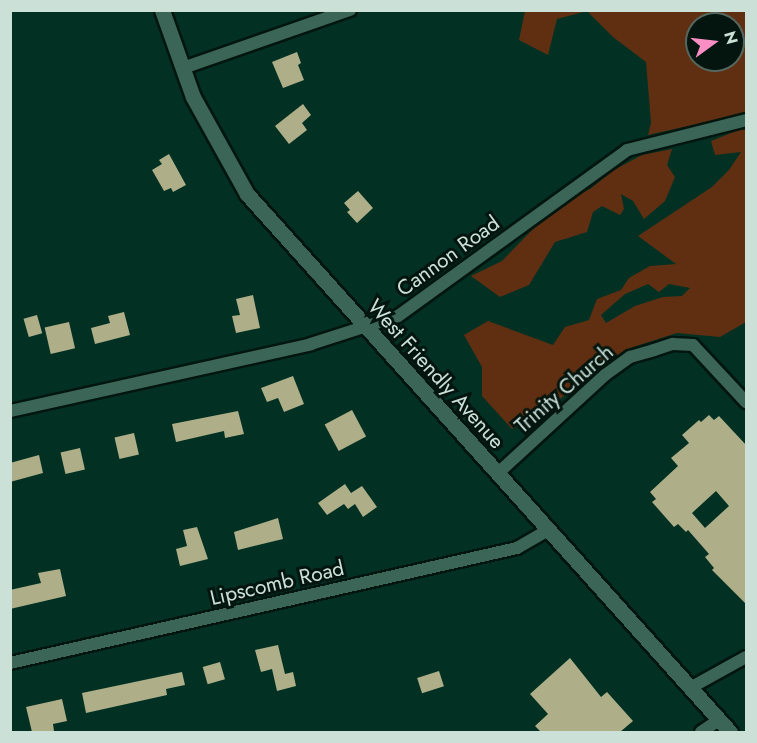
<!DOCTYPE html>
<style>
body{margin:0}
#map{position:relative;width:757px;height:743px;overflow:hidden;background:#023124;font-family:Jost,sans-serif}
div>[style]{position:absolute}
[style*='--x']{left:calc(var(--x)*1px);top:calc(var(--y)*1px);width:calc(var(--w)*1px);rotate:calc(var(--a)*1deg)}
.green>*{inset:0;background:#602f11}
.building>*{inset:0;background:#aeaf88;transform-origin:0 0}
.roads{filter:drop-shadow(2px 0 #02160f) drop-shadow(-2px 0 #02160f) drop-shadow(0 2px #02160f) drop-shadow(0 -2px #02160f)}
.minor>*{height:12px;margin:-6px;padding:0 6px;transform-origin:6px;border-radius:6px;background:#3b6556}
.secondary>*{height:15px;margin:-7.5px;padding:0 7.5px;transform-origin:7.5px;border-radius:7.5px;background:#3b6556}
span{translate:-50% -50%;white-space:nowrap;text-align:center;line-height:1.15;-webkit-text-stroke:6px #04150f;paint-order:stroke}
.street-label{font-size:21px;color:#cbe1d8}
.frame{position:absolute;inset:0;border:12px solid #cbe1d8;pointer-events:none}
.north{position:absolute;left:685px;top:12px;width:60px;height:60px;box-sizing:border-box;background:#04150f;border:2px solid #54675f;border-radius:50%;rotate:75deg;font-size:16px;font-weight:700;line-height:24px;text-align:center;color:#cbe1d8}
.north::after{content:'';display:block;margin:auto;width:21px;height:27px;background:#fb8fc5;clip-path:polygon(50% 0,100% 100%,50% 72%,0 100%)}
</style>
<div id="map">
<div class="green">
<i style="clip-path:polygon(evenodd,525px 11px,746px 11px,746px 113px,648px 135px,651px 123px,646px 62px,613px 37px,587px 11px,557px 19px,548px 55px,519px 40px,525px 11px,697px 24px,733px 24px,733px 60px,697px 60px,697px 24px)"></i>
<i style="clip-path:polygon(evenodd,741px 129px,746px 130px,746px 322px,720px 337px,677px 333px,630px 348px,597px 368px,560px 399px,512px 429px,482px 396px,482px 367px,464px 335px,488px 321px,553px 345px,565px 327px,589px 320px,597px 299px,621px 290px,629px 278px,650px 266px,676px 264px,638px 236px,712px 187px,729px 170px,741px 152px,715px 155px,711px 141px,741px 129px,648px 284px,659px 292px,669px 284px,690px 288px,682px 296px,663px 297px,635px 306px,606px 323px,601px 315px,625px 294px,648px 284px)"></i>
<i style="clip-path:polygon(672px 149px,667px 165px,675px 177px,665px 201px,644px 219px,633px 201px,621px 194px,624px 209px,620px 215px,602px 206px,593px 212px,587px 232px,555px 242px,529px 285px,500px 297px,471px 276px,502px 261px,533px 229px,572px 197px,590px 189px,614px 170px,642px 155px)"></i>
</div>
<div class="building">
<i style="clip-path:polygon(297px 52px,301px 63px,298px 65px,304px 80px,283px 88px,272px 62px)"></i>
<i style="clip-path:polygon(303px 104px,311px 115px,302px 123px,307px 130px,289px 144px,275px 126px)"></i>
<i style="clip-path:polygon(169px 154px,186px 185px,173px 192px,171px 188px,164px 191px,152px 170px,162px 164px,159px 160px)"></i>
<i style="clip-path:polygon(358px 191px,373px 208px,357px 223px,347px 212px,350px 210px,344px 203px)"></i>
<i style="clip-path:polygon(253px 295px,260px 328px,236px 333px,232px 316px,240px 315px,236px 299px)"></i>
<i style="clip-path:polygon(124px 312px,130px 335px,95px 344px,91px 328px,110px 323px,108px 316px)"></i>
<i style="left:37px;top:315px;width:19px;height:14px;rotate:74deg"></i>
<i style="left:69px;top:322px;width:27px;height:25px;rotate:77deg"></i>
<i style="clip-path:polygon(293px 376px,304px 404px,284px 412px,278px 398px,267px 402px,261px 388px)"></i>
<i style="left:352px;top:410px;width:30px;height:31px;rotate:62deg"></i>
<i style="clip-path:polygon(238px 411px,244px 434px,225px 438px,224px 431px,176px 442px,172px 424px)"></i>
<i style="clip-path:polygon(evenodd,709px 415px,714px 420px,719px 416px,747px 446px,747px 605px,712px 570px,714px 568px,705px 557px,709px 554px,688px 530px,686px 532px,678px 524px,674px 527px,652px 502px,656px 499px,650px 492px,678px 466px,671px 458px,689px 443px,682px 435px,699px 420px,701px 422px,709px 415px,716px 491px,729px 506px,705px 528px,692px 513px,716px 491px)"></i>
<i style="left:134px;top:433px;width:22px;height:20px;rotate:77deg"></i>
<i style="left:80px;top:448px;width:22px;height:20px;rotate:77deg"></i>
<i style="clip-path:polygon(39px 455px,43px 473px,10px 482px,10px 463px)"></i>
<i style="clip-path:polygon(345px 484px,351px 493px,362px 486px,377px 507px,363px 517px,355px 504px,348px 509px,344px 504px,327px 515px,318px 503px)"></i>
<i style="clip-path:polygon(278px 518px,283px 539px,238px 550px,234px 532px)"></i>
<i style="clip-path:polygon(197px 527px,208px 559px,180px 566px,176px 549px,187px 546px,183px 530px)"></i>
<i style="clip-path:polygon(60px 569px,66px 596px,10px 609px,10px 590px,41px 583px,38px 573px)"></i>
<i style="clip-path:polygon(278px 645px,285px 674px,293px 672px,296px 686px,277px 691px,272px 669px,261px 672px,255px 650px)"></i>
<i style="clip-path:polygon(570px 658px,601px 697px,607px 692px,633px 721px,620px 732px,541px 732px,535px 726px,548px 714px,530px 694px)"></i>
<i style="left:220px;top:662px;width:18px;height:18px;rotate:74deg"></i>
<i style="left:439px;top:671px;width:16px;height:23px;rotate:72deg"></i>
<i style="clip-path:polygon(182px 672px,185px 685px,166px 689px,167px 695px,86px 713px,82px 693px)"></i>
<i style="clip-path:polygon(62px 699px,67px 721px,53px 724px,54px 731px,32px 732px,26px 707px)"></i>
</div>
<div class="roads">
<div class="minor">
<i style="--x:183;--y:68;--w:177;--a:-19.2"></i>
<i style="--x:10;--y:411;--w:308;--a:-12.5"></i>
<i style="--x:311;--y:344;--w:91;--a:-17.8"></i>
<i style="--x:398;--y:316;--w:283;--a:-35.9"></i>
<i style="--x:627;--y:150;--w:123;--a:-14.1"></i>
<i style="--x:497;--y:474;--w:147;--a:-42.5"></i>
<i style="--x:605;--y:375;--w:31;--a:-36"></i>
<i style="--x:630;--y:357;--w:25;--a:-16"></i>
<i style="--x:654;--y:350;--w:20;--a:-18"></i>
<i style="--x:673;--y:344;--w:20;--a:3"></i>
<i style="--x:693;--y:345;--w:78;--a:47.1"></i>
<i style="--x:10;--y:663;--w:520;--a:-12.78"></i>
<i style="--x:517;--y:548;--w:36;--a:-30"></i>
<i style="--x:690;--y:688;--w:64;--a:-29"></i>
<i style="--x:701;--y:732;--w:22;--a:-34"></i>
</div>
<div class="secondary">
<i style="--x:162;--y:10;--w:92;--a:70.4"></i>
<i style="--x:193;--y:97;--w:111;--a:60.9"></i>
<i style="--x:247;--y:194;--w:723;--a:48.08"></i>
</div>
</div>
<div class="street-label">
<span style="left:448px;top:256px;rotate:-36deg">Cannon Road</span>
<span style="left:436px;top:374px;rotate:48deg">West Friendly Avenue</span>
<span style="left:564px;top:389px;rotate:-41deg">Trinity Church</span>
<span style="left:277px;top:583px;rotate:-13deg">Lipscomb Road</span>
</div>
<div class="frame"></div>
<div class="north">N</div>
</div>
